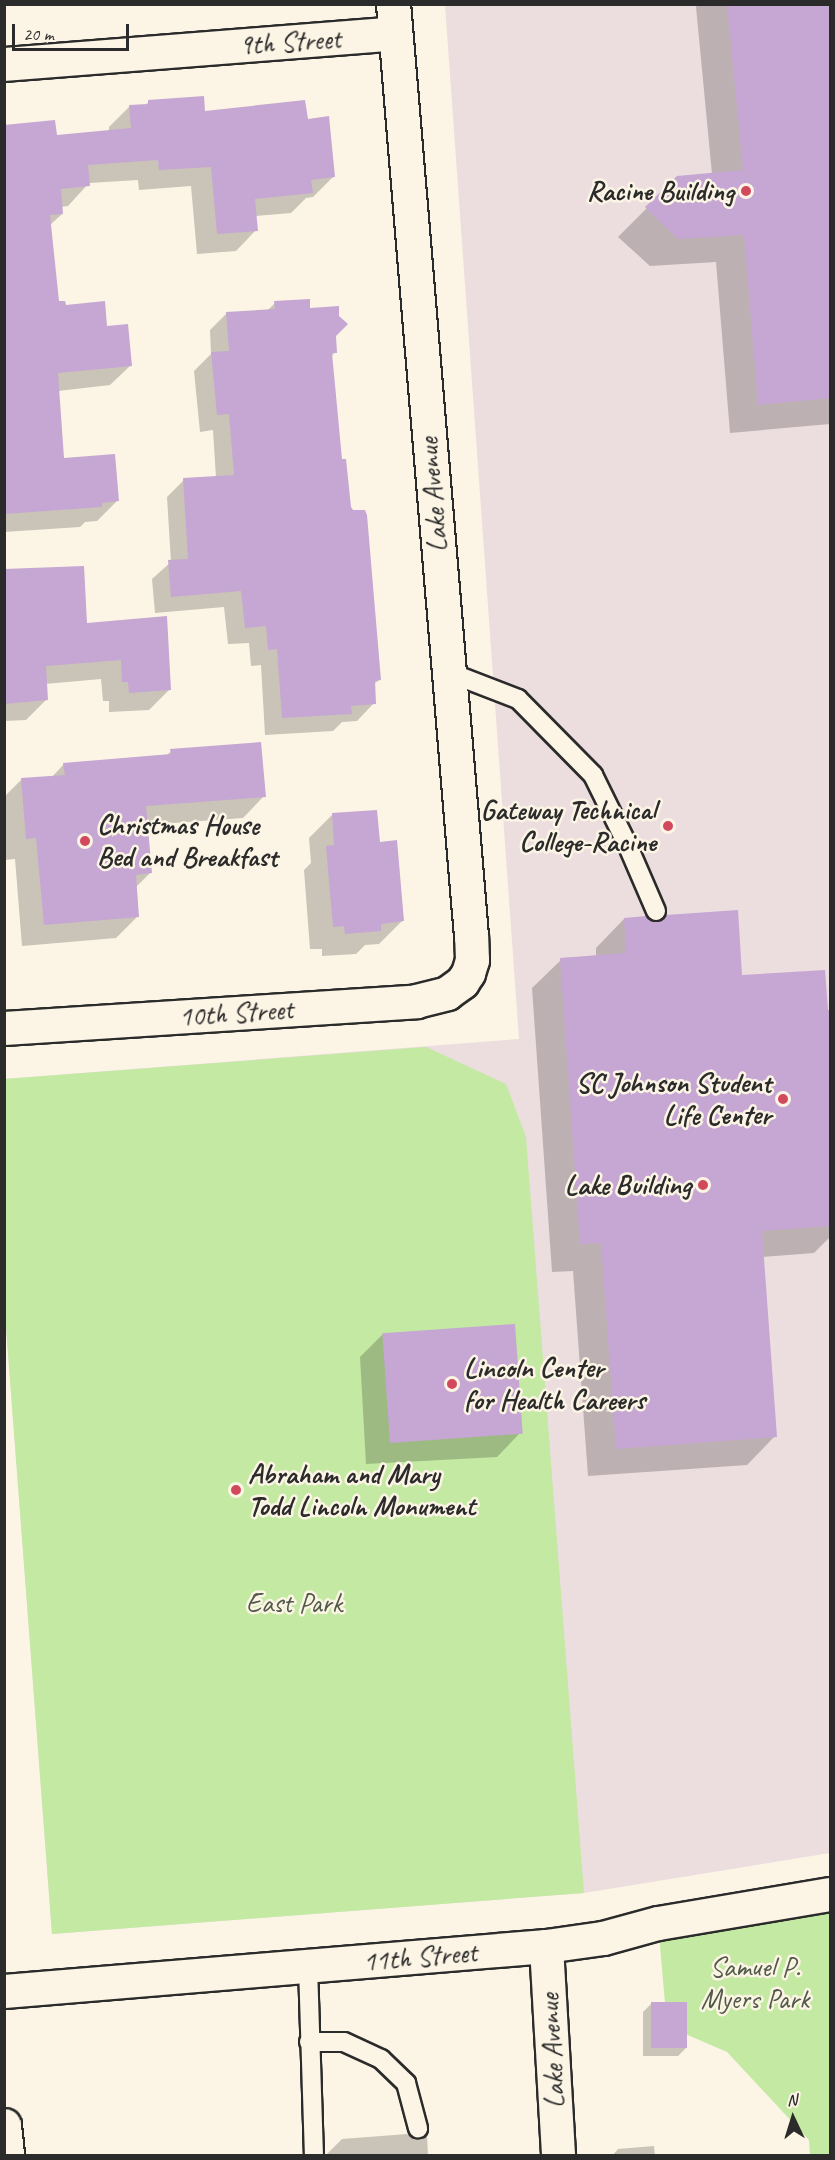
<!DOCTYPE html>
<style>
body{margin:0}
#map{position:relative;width:835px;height:2160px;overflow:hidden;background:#fcf5e5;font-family:Caveat,sans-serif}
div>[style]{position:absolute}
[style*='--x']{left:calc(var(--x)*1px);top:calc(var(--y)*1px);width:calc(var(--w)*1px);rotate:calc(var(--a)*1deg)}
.built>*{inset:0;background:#ecdddf}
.green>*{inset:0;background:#c3e9a3}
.shadow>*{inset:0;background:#0003}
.building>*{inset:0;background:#c6a6d2;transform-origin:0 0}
.roads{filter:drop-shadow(2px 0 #2b2b2b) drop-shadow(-2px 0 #2b2b2b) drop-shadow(0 2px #2b2b2b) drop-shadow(0 -2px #2b2b2b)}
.service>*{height:18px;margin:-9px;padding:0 9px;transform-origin:9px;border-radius:9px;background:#fcf5e5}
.minor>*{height:33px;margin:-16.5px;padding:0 16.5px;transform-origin:16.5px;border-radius:16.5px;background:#fcf5e5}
.secondary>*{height:33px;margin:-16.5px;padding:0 16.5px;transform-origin:16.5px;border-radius:16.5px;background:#fcf5e5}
.dots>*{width:16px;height:16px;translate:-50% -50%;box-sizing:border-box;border:3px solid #fcf5e5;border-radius:50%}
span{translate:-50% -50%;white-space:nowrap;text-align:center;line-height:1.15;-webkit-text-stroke:5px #fcf5e5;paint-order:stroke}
.street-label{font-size:28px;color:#2b2b2b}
.poi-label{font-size:28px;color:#2b2b2b;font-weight:700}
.right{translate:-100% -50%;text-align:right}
.left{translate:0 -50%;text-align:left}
.park-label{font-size:28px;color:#515a49}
.frame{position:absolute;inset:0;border:6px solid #2b2b2b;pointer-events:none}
.north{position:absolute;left:763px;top:2088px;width:60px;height:60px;-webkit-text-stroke:4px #fcf5e5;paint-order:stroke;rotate:356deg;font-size:16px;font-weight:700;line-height:24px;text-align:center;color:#2b2b2b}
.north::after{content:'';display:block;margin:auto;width:21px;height:27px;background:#2b2b2b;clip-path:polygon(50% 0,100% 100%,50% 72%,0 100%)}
.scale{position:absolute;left:12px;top:24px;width:117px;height:27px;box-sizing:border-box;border:3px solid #2b2b2b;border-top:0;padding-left:8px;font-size:18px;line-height:21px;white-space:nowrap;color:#2b2b2b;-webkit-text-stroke:4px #fcf5e5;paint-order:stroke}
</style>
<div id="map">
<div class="built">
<i style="clip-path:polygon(445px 5px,830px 5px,830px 1853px,584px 1893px,52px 1934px,5px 1314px,4px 1079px,519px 1039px)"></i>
</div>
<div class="green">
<i style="clip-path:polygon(426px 1047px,506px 1084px,526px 1137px,584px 1893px,52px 1934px,5px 1314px,4px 1079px)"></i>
<i style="clip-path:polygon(830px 1894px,830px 2155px,810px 2155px,809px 2140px,727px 2052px,667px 2026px,658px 1923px)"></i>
</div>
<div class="shadow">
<i style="clip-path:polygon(698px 4px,830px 4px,830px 424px,730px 433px,716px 262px,650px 266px,618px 237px,678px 177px,712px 174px,696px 7px)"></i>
<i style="clip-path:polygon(149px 102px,203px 112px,306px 120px,334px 176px,313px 197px,306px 198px,291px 213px,255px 216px,256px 230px,236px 251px,197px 254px,191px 186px,139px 190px,138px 180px,89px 183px,68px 206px,61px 207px,62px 214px,49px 226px,57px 303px,106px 328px,131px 365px,110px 385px,58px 391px,63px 459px,117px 501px,97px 521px,85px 522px,80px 527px,4px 532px,4px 126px,55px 136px,109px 131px,109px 127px,129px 107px,145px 105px)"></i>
<i style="clip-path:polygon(275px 303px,309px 309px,335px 336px,335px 352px,331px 357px,341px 461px,379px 680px,373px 685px,374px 703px,357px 721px,342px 722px,333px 731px,265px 735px,261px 665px,251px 666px,249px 643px,228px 644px,224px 607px,155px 613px,152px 579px,171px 562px,167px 497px,184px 480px,216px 478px,213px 430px,200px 432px,194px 371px,211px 354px,210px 330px,227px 313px,267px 311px)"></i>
<i style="clip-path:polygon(4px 570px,86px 625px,169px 690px,149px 710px,109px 712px,109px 701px,103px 701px,101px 679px,45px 684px,46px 700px,26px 720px,4px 721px)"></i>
<i style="clip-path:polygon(171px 751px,264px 796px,243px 818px,146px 825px,150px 873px,135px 888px,138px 916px,116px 938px,22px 946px,15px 859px,4px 860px,4px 797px,21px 780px,51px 778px,64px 764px,166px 756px)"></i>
<i style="clip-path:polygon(332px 815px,378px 844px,402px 921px,379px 944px,365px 945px,356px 954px,322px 956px,322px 949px,310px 949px,304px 870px,311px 863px,309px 838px)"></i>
<i style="clip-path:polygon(624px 919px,741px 977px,830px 1012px,830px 1237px,814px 1253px,762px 1257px,775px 1436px,747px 1465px,588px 1476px,573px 1271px,552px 1272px,532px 988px,561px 960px,596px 957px,596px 948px)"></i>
<i style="clip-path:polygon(383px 1334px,520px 1433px,497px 1457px,366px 1464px,360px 1357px)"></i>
<i style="clip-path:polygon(651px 2004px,686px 2048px,678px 2056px,643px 2056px,643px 2012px)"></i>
<i style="clip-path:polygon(407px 2134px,414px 2140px,421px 2140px,427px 2135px,428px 2156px,325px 2156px,342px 2139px)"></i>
<i style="clip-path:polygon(654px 2146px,655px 2156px,612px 2156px,618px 2149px)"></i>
</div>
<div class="building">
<i style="clip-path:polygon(727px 4px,831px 4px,831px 398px,758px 405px,744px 235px,678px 239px,645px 207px,677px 176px,743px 170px)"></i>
<i style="clip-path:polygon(204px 96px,205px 111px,305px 100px,308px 119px,329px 116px,335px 177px,311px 180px,313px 193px,255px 199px,258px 231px,217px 234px,211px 167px,159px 170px,158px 160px,88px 165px,90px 186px,61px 189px,63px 214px,50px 215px,59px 301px,65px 301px,66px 305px,105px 301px,107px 326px,128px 324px,132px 366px,58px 373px,64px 458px,115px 454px,119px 501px,102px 503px,102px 507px,4px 514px,4px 125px,55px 120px,57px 135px,131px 128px,129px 105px,148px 104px,148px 100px)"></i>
<i style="clip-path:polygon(310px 299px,310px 308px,339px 306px,339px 316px,348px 324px,336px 336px,337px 353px,332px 353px,342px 459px,346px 459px,351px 507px,353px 510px,365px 510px,367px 515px,381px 680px,375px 681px,376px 704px,351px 706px,352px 714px,282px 718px,277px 649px,268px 650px,266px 626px,245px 628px,241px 591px,171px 597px,168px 560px,188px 559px,183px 478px,234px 475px,229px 414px,217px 415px,211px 352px,229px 351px,226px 312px,275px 309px,274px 301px)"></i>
<i style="clip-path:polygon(84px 566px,87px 623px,167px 616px,171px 690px,129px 693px,128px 682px,122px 682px,121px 660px,46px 666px,48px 700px,4px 704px,4px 569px)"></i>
<i style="clip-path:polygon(261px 742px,266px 797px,146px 806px,152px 873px,136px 875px,139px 917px,44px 925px,36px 838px,26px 839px,21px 778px,65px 775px,63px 763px,171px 754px,170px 749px)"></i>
<i style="clip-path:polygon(377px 810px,380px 842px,397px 840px,404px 921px,381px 924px,381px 931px,345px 934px,344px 926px,333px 927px,326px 846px,334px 845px,332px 813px)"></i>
<i style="clip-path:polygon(738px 910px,742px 975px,825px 970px,828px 1010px,831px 1010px,831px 1226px,762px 1231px,777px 1437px,616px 1449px,601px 1243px,580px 1244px,560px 958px,626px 953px,624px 918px,646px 916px,655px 922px,661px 921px,666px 915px)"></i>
<i style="left:515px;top:1324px;width:110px;height:133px;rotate:86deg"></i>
<i style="left:651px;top:2002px;width:36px;height:46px"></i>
</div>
<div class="roads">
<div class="service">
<i style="--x:448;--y:672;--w:75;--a:21.1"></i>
<i style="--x:518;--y:699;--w:107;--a:45.4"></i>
<i style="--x:593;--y:775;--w:77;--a:63.8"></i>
<i style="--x:627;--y:844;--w:73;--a:66.6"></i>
<i style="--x:308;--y:1966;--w:190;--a:88.2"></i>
<i style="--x:309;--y:2042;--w:35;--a:0"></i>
<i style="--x:344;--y:2042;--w:41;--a:24.7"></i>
<i style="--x:381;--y:2059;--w:35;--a:44"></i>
<i style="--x:406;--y:2083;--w:47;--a:75.1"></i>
</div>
<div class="minor">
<i style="--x:4;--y:64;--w:392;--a:-4.5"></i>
<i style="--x:4;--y:1028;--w:413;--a:-3.7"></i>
<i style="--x:416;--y:1001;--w:32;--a:-14"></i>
<i style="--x:447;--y:993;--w:19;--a:-36"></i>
<i style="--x:462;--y:982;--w:11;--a:-56"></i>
<i style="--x:468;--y:973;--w:14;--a:-73"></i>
<i style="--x:472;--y:960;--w:24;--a:-92"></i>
<i style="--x:471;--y:936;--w:935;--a:-94.78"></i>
<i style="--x:546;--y:1946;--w:210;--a:86.7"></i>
<i style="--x:4;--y:1991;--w:544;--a:-4.75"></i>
<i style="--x:546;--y:1946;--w:58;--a:-8"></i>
<i style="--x:603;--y:1938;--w:57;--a:-15.3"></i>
<i style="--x:658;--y:1923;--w:174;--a:-9.6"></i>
</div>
<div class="secondary">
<i style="--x:4;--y:2125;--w:31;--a:84"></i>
</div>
</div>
<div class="dots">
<i style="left:746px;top:191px;background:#d1495b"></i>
<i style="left:668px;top:826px;background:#d1495b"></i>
<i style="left:85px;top:841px;background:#d1495b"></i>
<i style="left:783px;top:1099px;background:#d1495b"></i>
<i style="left:703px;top:1185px;background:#d1495b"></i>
<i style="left:452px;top:1384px;background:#d1495b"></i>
<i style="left:236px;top:1490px;background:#d1495b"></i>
</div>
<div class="street-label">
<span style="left:290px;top:42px;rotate:-4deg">9th Street</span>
<span style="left:433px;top:495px;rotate:-95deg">Lake Avenue</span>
<span style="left:236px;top:1013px;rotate:-4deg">10th Street</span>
<span style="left:420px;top:1957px;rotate:-5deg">11th Street</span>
<span style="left:552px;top:2051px;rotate:-93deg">Lake Avenue</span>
</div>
<div class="poi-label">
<span class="right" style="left:734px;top:191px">Racine Building</span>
<span class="right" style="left:656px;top:826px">Gateway Technical<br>College-Racine</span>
<span class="left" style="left:97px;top:841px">Christmas House<br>Bed and Breakfast</span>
<span class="right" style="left:771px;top:1099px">SC Johnson Student<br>Life Center</span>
<span class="right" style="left:691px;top:1185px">Lake Building</span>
<span class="left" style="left:464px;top:1384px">Lincoln Center<br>for Health Careers</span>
<span class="left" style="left:248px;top:1490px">Abraham and Mary<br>Todd Lincoln Monument</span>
</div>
<div class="park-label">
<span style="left:294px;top:1603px">East Park</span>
<span style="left:755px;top:1983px">Samuel P.<br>Myers Park</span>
</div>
<div class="frame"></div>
<div class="north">N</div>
<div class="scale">20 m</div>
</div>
